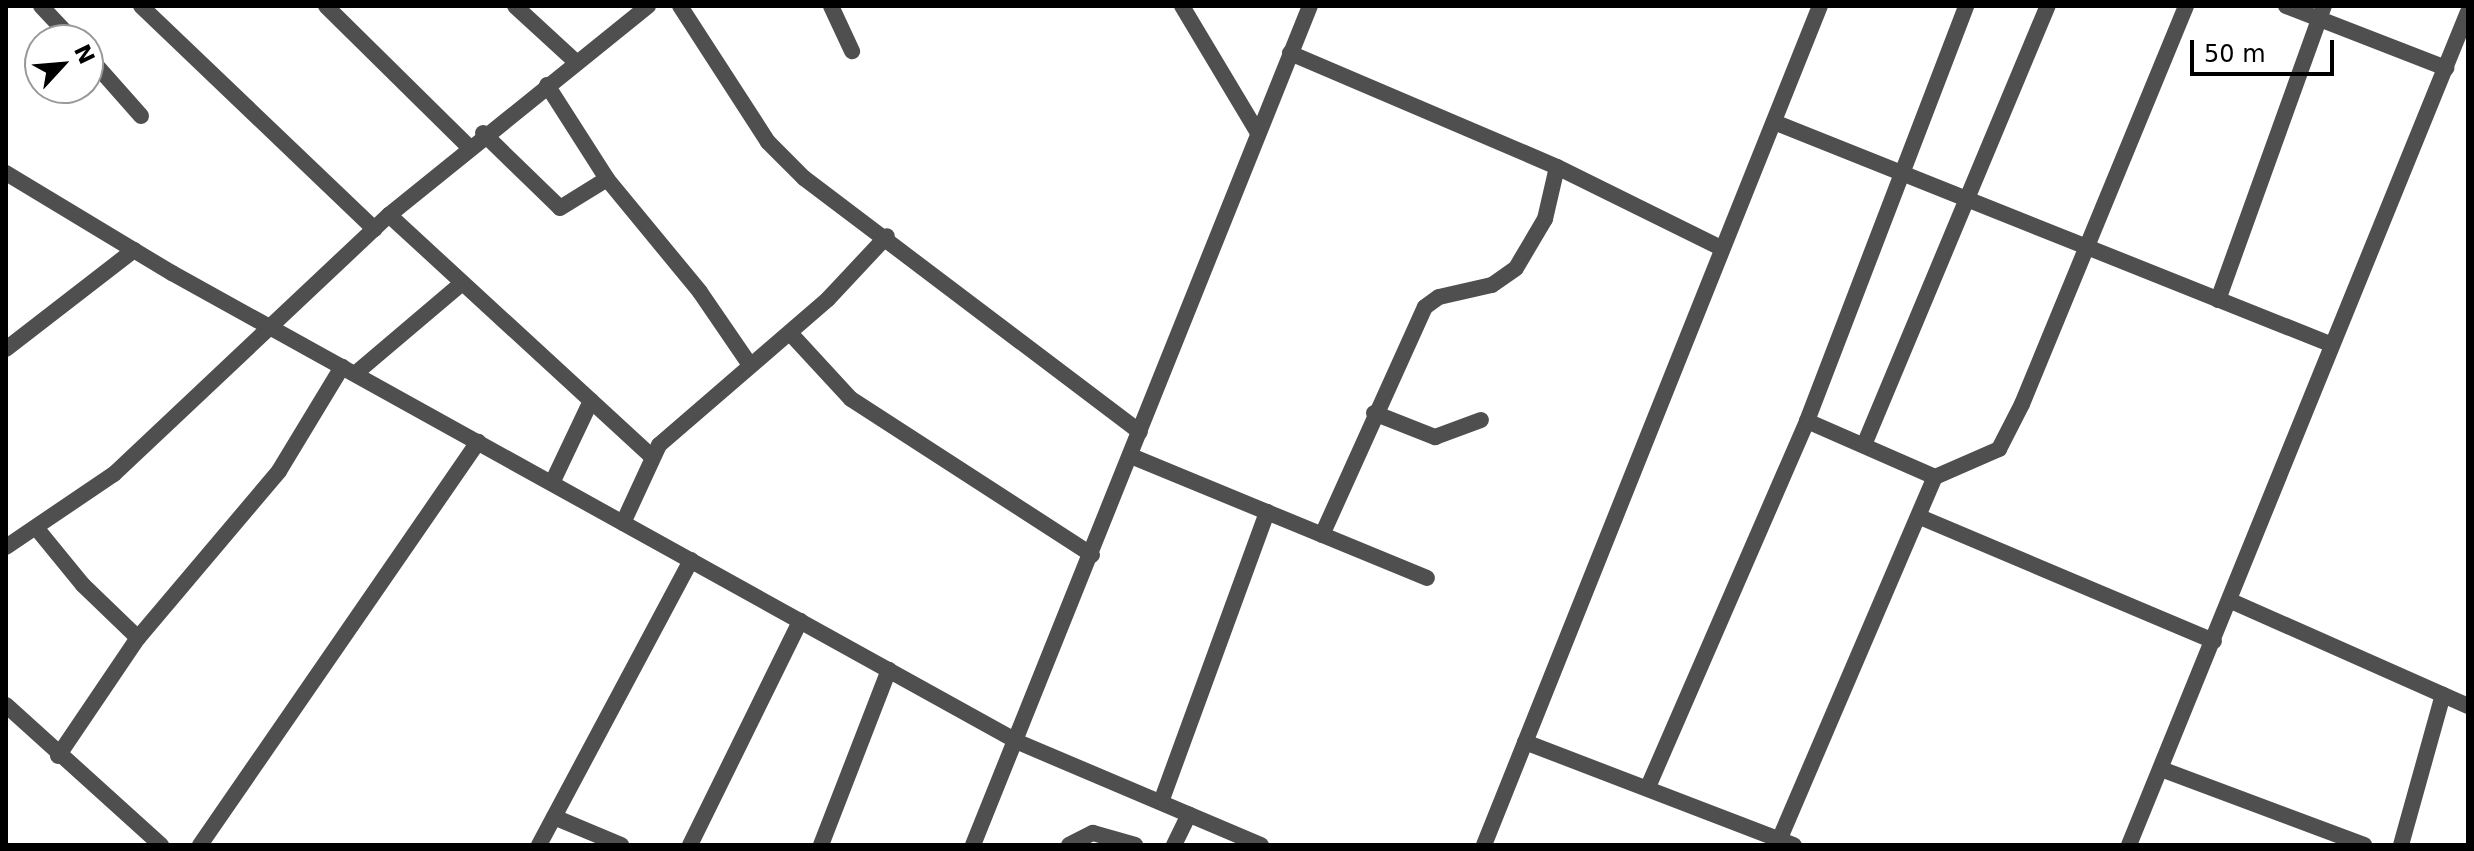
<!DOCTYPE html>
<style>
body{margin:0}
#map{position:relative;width:2474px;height:851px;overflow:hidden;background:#fff;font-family:"DejaVu Sans",sans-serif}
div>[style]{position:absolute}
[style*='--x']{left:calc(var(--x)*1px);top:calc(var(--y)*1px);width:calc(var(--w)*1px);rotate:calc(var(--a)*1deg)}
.street>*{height:16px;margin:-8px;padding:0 8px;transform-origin:8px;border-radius:8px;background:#4f4f4f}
span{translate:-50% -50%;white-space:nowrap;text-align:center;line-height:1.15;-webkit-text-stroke:7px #fff;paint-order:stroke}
.frame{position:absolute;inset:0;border:8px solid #000;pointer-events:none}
.north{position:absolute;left:24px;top:24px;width:80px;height:80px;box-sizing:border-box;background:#fff;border:2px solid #999;border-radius:50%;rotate:64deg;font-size:22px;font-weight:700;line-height:32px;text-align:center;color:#000}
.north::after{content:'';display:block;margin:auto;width:28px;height:36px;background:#000;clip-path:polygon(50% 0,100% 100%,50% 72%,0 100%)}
.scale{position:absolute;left:2190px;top:40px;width:144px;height:36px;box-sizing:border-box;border:4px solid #000;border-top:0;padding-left:10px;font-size:24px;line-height:28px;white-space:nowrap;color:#000;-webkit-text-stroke:6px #fff;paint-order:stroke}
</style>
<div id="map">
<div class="street">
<i style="--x:41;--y:6;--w:47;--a:46.7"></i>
<i style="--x:141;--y:6;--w:323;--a:43.7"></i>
<i style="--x:326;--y:6;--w:199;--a:44.6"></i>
<i style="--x:515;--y:6;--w:83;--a:42.6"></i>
<i style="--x:680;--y:6;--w:162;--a:57.1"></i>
<i style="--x:768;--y:142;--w:51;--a:45"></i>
<i style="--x:804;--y:178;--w:421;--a:37.1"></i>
<i style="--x:831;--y:6;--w:50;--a:65"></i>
<i style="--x:1182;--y:6;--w:148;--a:59.1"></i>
<i style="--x:2286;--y:6;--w:172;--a:21.2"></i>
<i style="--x:1290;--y:53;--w:290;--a:23.1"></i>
<i style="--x:1557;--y:167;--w:181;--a:26.3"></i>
<i style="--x:88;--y:56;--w:80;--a:48.5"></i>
<i style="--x:547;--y:85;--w:112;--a:57.4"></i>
<i style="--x:1774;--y:122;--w:599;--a:21.77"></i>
<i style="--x:483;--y:133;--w:107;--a:44.2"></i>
<i style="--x:560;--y:208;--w:55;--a:-31.7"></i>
<i style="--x:607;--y:179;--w:146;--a:50.5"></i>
<i style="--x:700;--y:292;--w:88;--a:55.6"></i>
<i style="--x:6;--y:173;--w:194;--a:31.1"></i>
<i style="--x:172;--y:273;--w:967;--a:29"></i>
<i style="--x:1018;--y:742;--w:264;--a:23"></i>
<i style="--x:389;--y:215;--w:357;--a:42.6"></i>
<i style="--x:2218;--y:300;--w:313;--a:-70.2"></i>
<i style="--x:790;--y:333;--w:90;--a:47.3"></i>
<i style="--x:851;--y:399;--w:287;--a:32.9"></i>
<i style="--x:6;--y:349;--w:162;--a:-37.7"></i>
<i style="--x:356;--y:373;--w:139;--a:-40.3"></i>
<i style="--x:1374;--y:413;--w:66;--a:21.5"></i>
<i style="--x:1435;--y:437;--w:49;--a:-20.3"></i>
<i style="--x:1807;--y:421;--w:140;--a:23.6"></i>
<i style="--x:1864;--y:445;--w:476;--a:-67.3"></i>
<i style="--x:1131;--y:456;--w:320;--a:22.4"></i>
<i style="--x:552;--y:483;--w:91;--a:-64.6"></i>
<i style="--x:1920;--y:517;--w:319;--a:22.9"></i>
<i style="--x:623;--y:523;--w:86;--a:-65.2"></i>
<i style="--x:659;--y:445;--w:223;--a:-40.8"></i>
<i style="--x:828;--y:299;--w:86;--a:-46.9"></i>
<i style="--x:38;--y:530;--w:71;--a:50.7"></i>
<i style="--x:83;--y:585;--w:76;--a:43.9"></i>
<i style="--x:1322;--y:535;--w:250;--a:-65.7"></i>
<i style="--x:1425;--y:307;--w:17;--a:-36"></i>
<i style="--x:1439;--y:297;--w:54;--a:-12.8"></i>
<i style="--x:1492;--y:285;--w:29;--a:-35"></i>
<i style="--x:1516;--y:268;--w:57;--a:-59.4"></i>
<i style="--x:1545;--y:219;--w:53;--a:-77"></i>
<i style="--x:6;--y:547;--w:130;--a:-34.1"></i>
<i style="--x:114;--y:474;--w:378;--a:-43.3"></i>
<i style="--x:389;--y:215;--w:333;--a:-38.9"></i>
<i style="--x:2231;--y:601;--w:259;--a:23.9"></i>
<i style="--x:6;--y:705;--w:209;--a:42.1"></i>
<i style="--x:1525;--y:742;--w:288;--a:21"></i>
<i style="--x:58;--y:756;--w:143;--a:-55.9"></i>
<i style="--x:138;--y:638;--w:219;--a:-49.8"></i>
<i style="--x:279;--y:471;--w:122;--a:-58.8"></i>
<i style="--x:2161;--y:769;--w:217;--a:20.5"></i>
<i style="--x:1648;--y:787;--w:399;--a:-66.5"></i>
<i style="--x:1807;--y:421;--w:444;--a:-69"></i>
<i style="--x:1161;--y:802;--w:309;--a:-69.9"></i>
<i style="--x:554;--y:817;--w:73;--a:22.7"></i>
<i style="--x:1780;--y:838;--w:393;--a:-66.8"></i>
<i style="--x:1935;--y:477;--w:70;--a:-23.6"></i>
<i style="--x:1999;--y:449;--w:51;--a:-62.9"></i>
<i style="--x:2022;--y:404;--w:430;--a:-67.6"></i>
<i style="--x:200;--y:845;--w:490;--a:-55.4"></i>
<i style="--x:539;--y:845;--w:323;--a:-61.9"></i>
<i style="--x:690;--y:845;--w:250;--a:-63.8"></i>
<i style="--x:821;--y:845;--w:188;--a:-68.8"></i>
<i style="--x:973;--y:845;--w:904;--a:-68.12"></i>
<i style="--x:1069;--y:845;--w:27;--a:-27"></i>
<i style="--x:1093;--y:833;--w:44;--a:15.9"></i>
<i style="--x:1174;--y:845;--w:34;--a:-64"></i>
<i style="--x:1484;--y:845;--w:904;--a:-68.18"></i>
<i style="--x:2129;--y:845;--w:899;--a:-67.86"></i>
<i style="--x:2401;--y:845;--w:156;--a:-74.4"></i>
</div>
<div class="frame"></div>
<div class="north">N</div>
<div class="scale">50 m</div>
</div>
